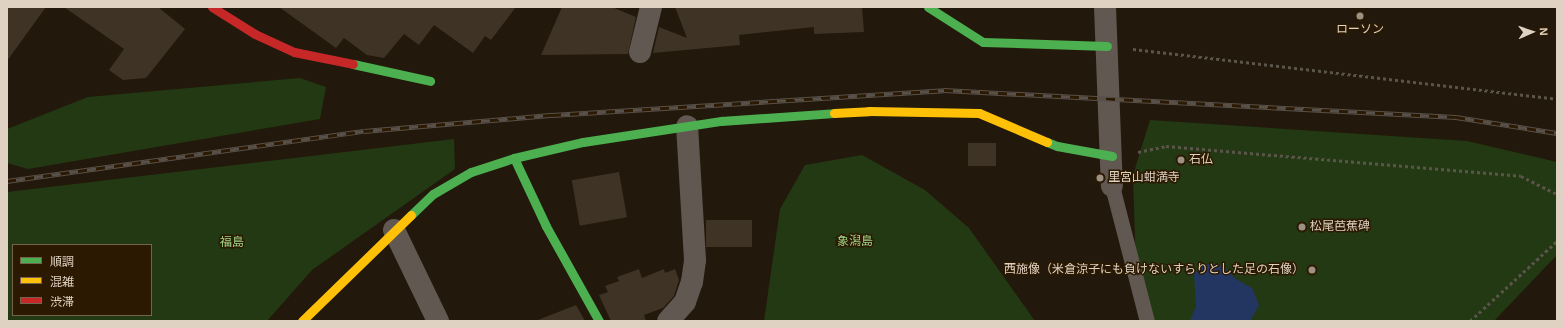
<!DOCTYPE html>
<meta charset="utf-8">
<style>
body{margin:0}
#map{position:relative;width:1564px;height:328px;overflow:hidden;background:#22180b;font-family:Arial,"Noto Sans JP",sans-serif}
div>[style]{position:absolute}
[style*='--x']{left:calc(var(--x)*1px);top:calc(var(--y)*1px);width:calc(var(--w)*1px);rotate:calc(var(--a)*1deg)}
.green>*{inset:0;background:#233913}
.water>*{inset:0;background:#233561}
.building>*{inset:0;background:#3e3325;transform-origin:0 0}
.path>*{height:2.5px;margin-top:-1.25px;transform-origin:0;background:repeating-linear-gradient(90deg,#5b544b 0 3px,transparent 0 6px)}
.lane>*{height:15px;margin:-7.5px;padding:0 7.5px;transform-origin:7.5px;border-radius:7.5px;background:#605851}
.street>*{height:22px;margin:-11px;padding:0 11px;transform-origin:11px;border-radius:11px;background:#605851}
.fast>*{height:9px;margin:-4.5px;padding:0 4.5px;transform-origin:4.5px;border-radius:4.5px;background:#4caf50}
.slow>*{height:9px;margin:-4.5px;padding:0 4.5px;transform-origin:4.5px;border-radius:4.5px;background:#ffc107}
.jam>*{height:9px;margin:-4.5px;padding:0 4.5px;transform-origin:4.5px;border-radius:4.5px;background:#c62828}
.rail>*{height:4.5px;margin-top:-2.25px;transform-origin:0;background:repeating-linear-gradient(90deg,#2c1901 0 9px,#595149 0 18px);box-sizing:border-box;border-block:1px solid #595149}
.dots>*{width:11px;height:11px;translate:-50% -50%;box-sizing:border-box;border:2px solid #2c1901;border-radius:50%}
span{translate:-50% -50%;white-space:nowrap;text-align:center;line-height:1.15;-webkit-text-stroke:3px #2c1901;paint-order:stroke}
.poi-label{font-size:12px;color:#dfd2c3}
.left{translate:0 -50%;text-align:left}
.right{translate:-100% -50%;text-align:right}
.park-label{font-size:12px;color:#9fd587}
.frame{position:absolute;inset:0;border:8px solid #dfd2c3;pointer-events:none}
.legend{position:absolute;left:12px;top:244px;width:140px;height:72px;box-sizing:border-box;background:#2c1901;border:1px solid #74634f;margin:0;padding:5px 7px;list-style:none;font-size:12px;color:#dfd2c3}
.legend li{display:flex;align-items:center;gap:8px;height:20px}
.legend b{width:20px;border:1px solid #74634f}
.north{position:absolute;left:1512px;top:12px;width:40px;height:40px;-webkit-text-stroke:3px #2c1901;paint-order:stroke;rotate:88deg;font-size:11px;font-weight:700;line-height:16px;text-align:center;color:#dfd2c3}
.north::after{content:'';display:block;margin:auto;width:14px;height:18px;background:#dfd2c3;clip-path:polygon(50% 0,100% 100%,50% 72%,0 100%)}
</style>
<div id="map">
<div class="green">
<i style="clip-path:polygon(300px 78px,326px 87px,320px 119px,28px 169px,7px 163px,7px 129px,88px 97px)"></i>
<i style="clip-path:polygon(1150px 120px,1467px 141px,1557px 162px,1557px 255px,1494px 321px,1152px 321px,1136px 269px,1133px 175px)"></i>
<i style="clip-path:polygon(evenodd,454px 139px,455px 169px,312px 270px,267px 321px,7px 321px,7px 192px,454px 139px,13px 245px,151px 245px,151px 315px,13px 315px,13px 245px)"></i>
<i style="clip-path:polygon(862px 155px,925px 190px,969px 228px,1035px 321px,764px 321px,780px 209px,805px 165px)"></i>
</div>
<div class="water">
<i style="clip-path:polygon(1211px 263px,1223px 266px,1236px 279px,1252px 288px,1259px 305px,1250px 321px,1190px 321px,1196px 306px,1194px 274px,1200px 267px)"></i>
</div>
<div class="building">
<i style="clip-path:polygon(7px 7px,46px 7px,7px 61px)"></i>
<i style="clip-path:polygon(64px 7px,158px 7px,185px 29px,146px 78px,123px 80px,109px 70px,124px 49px)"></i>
<i style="clip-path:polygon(279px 7px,516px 7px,491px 40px,485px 36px,473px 53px,434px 25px,419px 45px,404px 34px,384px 58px,367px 55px,344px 38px,336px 48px)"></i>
<i style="clip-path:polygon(562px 7px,612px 7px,636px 17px,628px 54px,541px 55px)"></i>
<i style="clip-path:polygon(675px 7px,862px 7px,864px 32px,814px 34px,814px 27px,739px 35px,740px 45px,653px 53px,659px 27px,687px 38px)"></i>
<i style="left:968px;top:143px;width:28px;height:23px"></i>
<i style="left:619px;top:172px;width:46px;height:48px;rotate:80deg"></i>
<i style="left:752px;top:220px;width:27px;height:46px;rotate:90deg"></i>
<i style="clip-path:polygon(639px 269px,642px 278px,664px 269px,665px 273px,675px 269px,679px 280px,674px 296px,663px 308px,644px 315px,646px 321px,611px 321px,599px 295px,608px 292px,605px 286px,619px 281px,617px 277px)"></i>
<i style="clip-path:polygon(576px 305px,585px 321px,538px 321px,538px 320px)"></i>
</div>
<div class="path">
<i style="--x:1133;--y:49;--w:427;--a:6.7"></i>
<i style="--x:1138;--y:152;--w:29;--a:-12"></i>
<i style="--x:1166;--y:146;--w:356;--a:4.8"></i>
<i style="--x:1521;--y:176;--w:40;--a:26.6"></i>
<i style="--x:1470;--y:321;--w:118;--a:-42.6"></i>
</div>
<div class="lane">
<i style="--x:1112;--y:186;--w:139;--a:75.5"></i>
</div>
<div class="street">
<i style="--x:1105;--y:7;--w:179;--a:87.8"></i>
<i style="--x:640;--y:52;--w:46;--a:-76.3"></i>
<i style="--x:394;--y:230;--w:101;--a:64.2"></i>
<i style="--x:668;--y:321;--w:25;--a:-48"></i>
<i style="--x:685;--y:302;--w:21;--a:-71"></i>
<i style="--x:692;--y:282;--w:22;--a:-82"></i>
<i style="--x:695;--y:260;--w:134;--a:-93.4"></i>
</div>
<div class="fast">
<i style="--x:928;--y:7;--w:65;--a:32.5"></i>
<i style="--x:983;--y:42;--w:124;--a:1.8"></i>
<i style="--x:353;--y:64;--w:79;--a:12.4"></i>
<i style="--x:1047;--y:142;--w:11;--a:22"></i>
<i style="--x:1057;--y:146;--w:56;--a:10.3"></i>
<i style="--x:411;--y:215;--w:30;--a:-44"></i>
<i style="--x:433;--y:194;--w:44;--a:-30.1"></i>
<i style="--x:471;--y:172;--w:45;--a:-18"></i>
<i style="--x:599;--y:321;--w:109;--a:-119.2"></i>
<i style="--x:546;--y:226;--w:75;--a:-115.2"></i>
<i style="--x:514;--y:158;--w:71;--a:-13.1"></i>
<i style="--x:583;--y:142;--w:140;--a:-8.7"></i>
<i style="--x:721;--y:121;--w:113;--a:-4"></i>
</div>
<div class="slow">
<i style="--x:834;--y:113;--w:35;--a:-3"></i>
<i style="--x:869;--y:111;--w:110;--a:1"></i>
<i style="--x:979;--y:113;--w:74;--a:23.1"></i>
<i style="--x:302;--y:321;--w:152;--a:-44.2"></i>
</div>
<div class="jam">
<i style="--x:212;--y:7;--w:51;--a:32.1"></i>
<i style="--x:255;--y:34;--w:43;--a:24.8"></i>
<i style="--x:294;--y:52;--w:60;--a:11.5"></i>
</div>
<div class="rail">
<i style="--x:7;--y:181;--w:360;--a:-8"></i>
<i style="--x:364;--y:131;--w:189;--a:-4.9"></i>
<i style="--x:552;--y:115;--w:393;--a:-3.6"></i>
<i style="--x:944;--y:90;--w:513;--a:3.02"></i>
<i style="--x:1456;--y:117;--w:102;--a:9"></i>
</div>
<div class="dots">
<i style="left:1360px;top:16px;background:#9d9183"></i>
<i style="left:1181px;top:160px;background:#9d9183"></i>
<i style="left:1100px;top:178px;background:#9d9183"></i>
<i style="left:1302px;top:227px;background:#9d9183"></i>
<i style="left:1312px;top:270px;background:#9d9183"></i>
</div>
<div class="poi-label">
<span style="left:1360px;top:30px">ローソン</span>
<span class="left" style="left:1189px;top:160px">石仏</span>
<span class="left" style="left:1108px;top:178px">里宮山蚶満寺</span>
<span class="left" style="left:1310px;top:227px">松尾芭蕉碑</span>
<span class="right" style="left:1304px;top:270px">西施像（米倉涼子にも負けないすらりとした足の石像）</span>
</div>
<div class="park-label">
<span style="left:855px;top:242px">象潟島</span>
<span style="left:232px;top:243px">福島</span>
</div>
<div class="frame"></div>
<ul class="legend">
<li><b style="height:5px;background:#4caf50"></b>順調</li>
<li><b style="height:5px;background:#ffc107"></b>混雑</li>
<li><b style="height:5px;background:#c62828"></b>渋滞</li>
</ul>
<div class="north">N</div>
</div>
